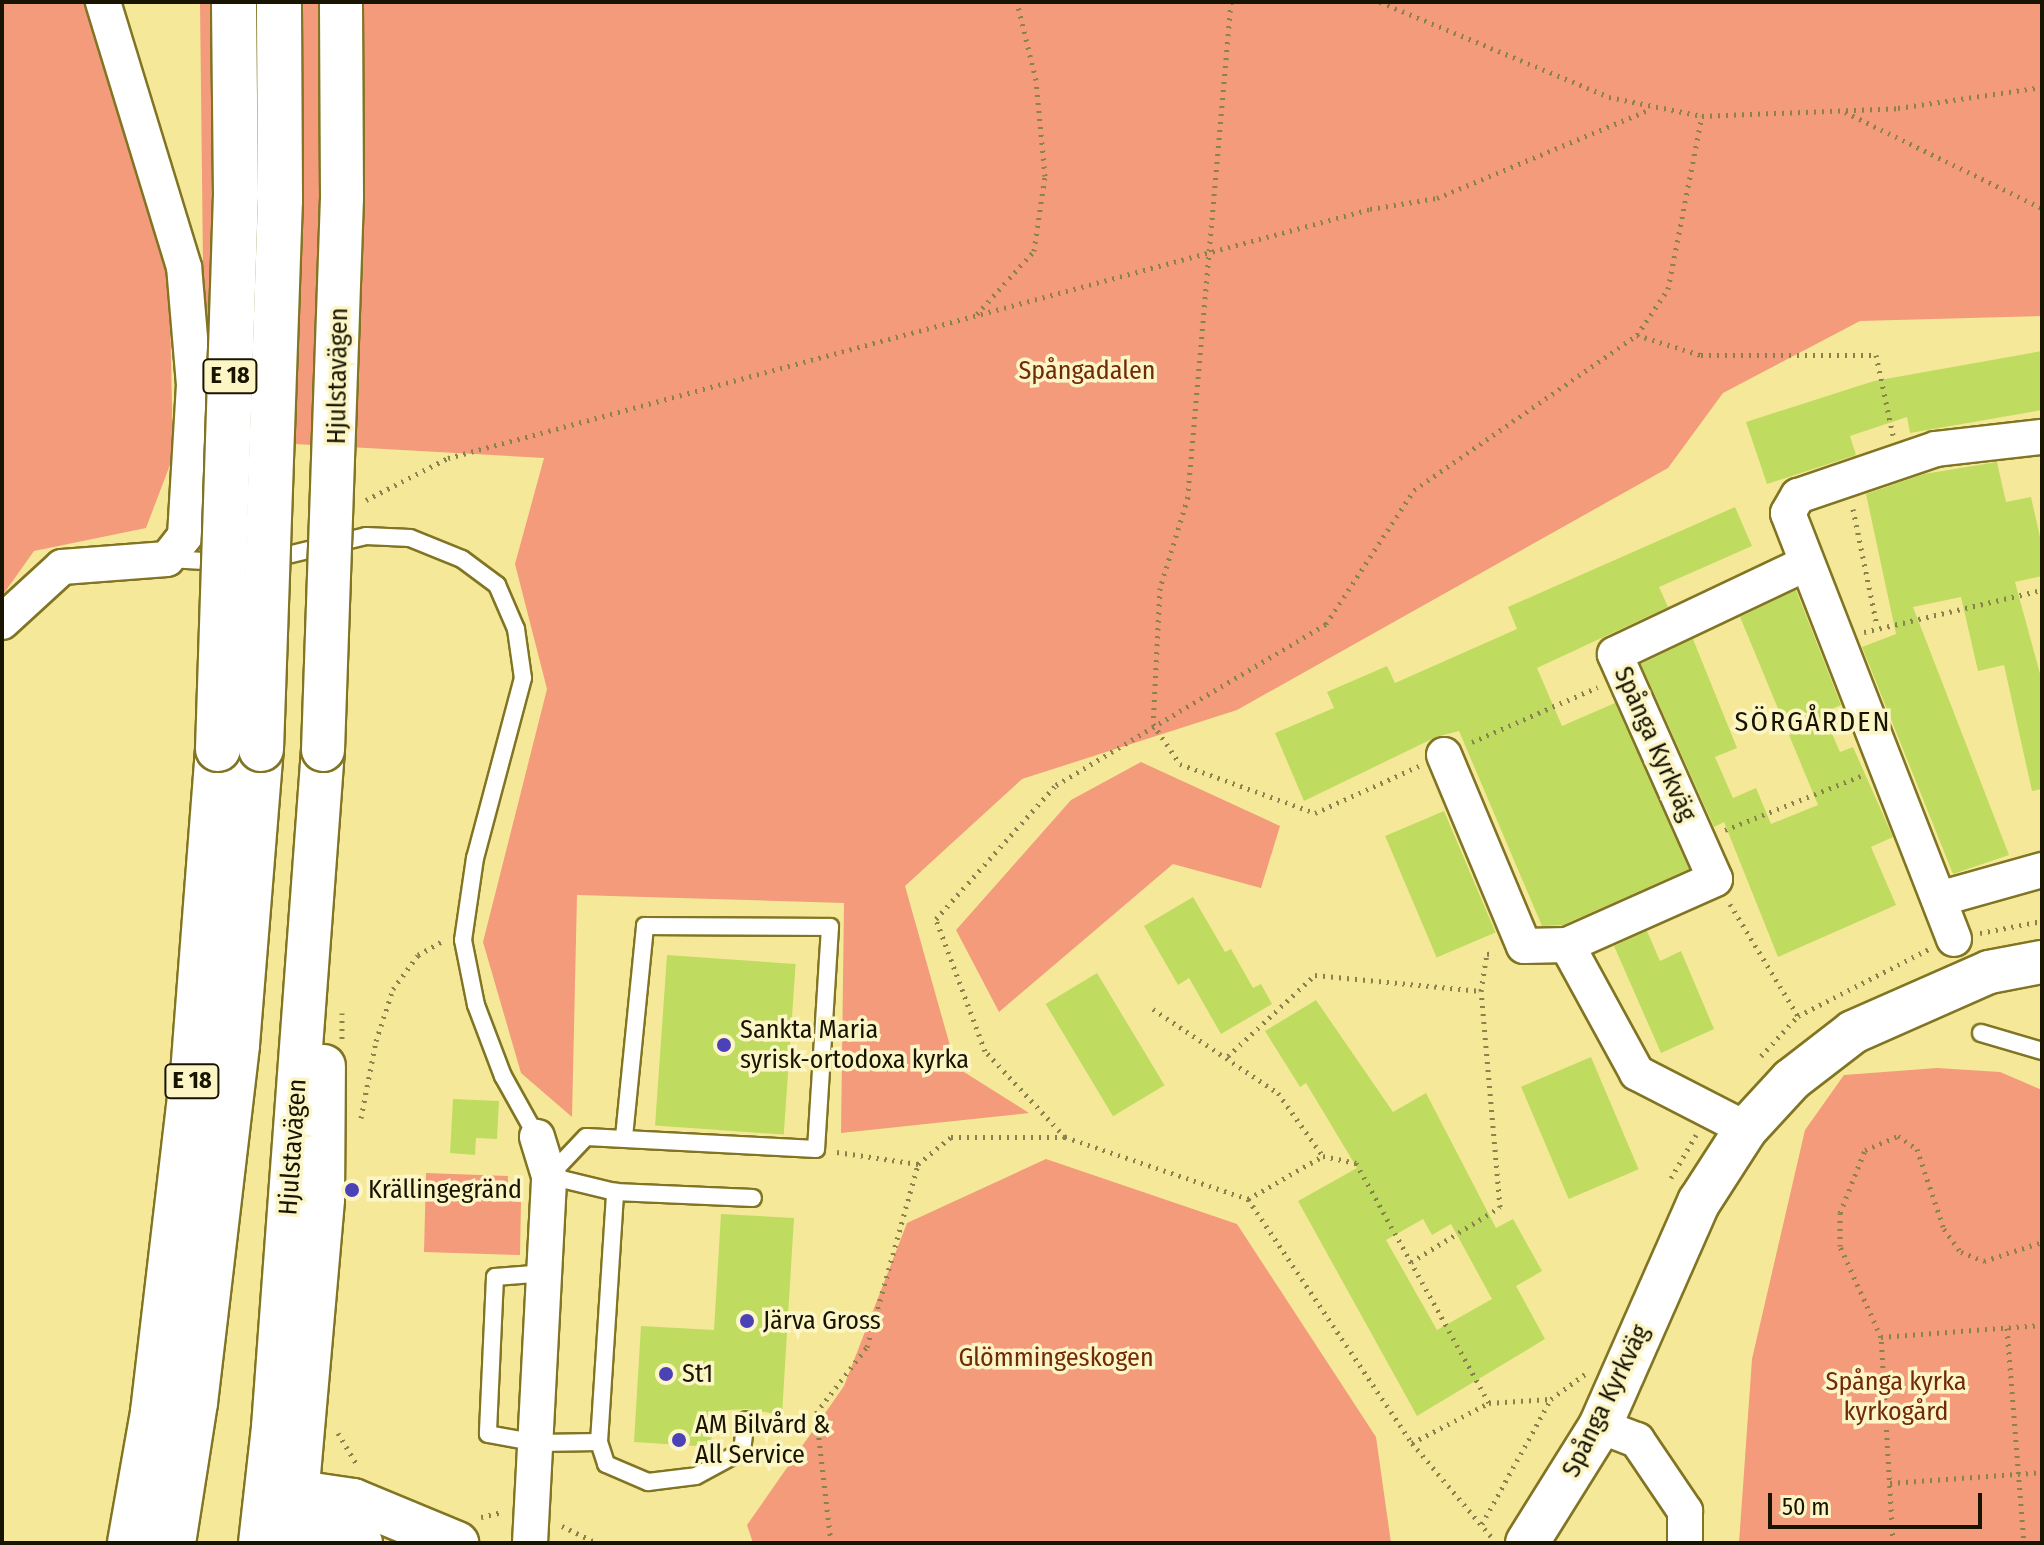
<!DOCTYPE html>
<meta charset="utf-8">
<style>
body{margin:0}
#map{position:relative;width:2044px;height:1545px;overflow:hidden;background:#f5e999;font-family:"Fira Sans Condensed",sans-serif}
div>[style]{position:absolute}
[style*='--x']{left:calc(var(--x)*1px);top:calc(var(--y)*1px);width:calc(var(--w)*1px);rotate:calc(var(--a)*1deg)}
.green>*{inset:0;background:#f39b7b}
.building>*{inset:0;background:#bfdc61;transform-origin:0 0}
.path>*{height:5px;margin-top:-2.5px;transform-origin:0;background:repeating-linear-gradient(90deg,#8a814f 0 2px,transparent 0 8px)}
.roads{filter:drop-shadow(2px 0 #817523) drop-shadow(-2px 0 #817523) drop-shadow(0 2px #817523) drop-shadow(0 -2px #817523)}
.service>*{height:16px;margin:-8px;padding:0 8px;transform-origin:8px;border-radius:8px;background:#fff}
.minor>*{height:34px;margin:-17px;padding:0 17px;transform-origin:17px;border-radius:17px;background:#fff}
.tertiary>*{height:42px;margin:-21px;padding:0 21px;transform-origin:21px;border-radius:21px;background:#fff}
.motorway>*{height:44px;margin:-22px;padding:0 22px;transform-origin:22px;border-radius:22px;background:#fff}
.bridges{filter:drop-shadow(2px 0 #817523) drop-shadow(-2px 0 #817523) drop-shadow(0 2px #817523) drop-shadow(0 -2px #817523)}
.tertiary-bridge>*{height:42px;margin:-21px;padding:0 21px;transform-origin:21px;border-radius:21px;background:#fff}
.motorway-bridge>*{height:44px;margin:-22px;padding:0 22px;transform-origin:22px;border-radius:22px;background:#fff}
.dots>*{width:22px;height:22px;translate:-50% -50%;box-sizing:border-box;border:4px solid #fcf6c7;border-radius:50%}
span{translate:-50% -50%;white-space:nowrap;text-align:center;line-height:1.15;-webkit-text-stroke:7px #fcf6c7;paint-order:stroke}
.shield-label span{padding:2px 6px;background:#fcf6c7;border:2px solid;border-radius:6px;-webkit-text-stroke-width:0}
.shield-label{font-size:24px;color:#181400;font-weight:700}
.park-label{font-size:26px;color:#71290a}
.street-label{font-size:26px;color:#181400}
.poi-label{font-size:26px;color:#181400}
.left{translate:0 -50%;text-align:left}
.neighbourhood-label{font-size:28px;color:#181400;letter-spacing:2px}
.frame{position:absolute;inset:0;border:4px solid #181400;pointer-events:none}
.scale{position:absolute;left:1768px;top:1493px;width:214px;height:36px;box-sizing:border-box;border:4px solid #181400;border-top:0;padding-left:10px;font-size:24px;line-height:28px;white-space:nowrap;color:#181400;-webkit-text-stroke:6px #fcf6c7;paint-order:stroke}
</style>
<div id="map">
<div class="green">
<i style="clip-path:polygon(2px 2px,90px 2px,169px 255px,173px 457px,146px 528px,34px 551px,2px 596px)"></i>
<i style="clip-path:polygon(200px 2px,2042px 2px,2042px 316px,1860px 321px,1723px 393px,1668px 468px,1237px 710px,1022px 779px,905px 886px,956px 1067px,1029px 1113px,841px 1133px,844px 903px,577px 895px,572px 1117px,521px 1073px,483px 942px,547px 689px,515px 564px,544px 458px,205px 439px)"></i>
<i style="clip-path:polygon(1141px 762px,1280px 826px,1261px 888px,1173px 864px,999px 1012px,956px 930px,1071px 800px)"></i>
<i style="clip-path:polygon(1937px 1068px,2000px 1072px,2042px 1090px,2042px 1543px,1739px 1543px,1752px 1359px,1805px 1130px,1844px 1075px)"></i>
<i style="clip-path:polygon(1046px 1159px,1237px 1224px,1376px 1437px,1391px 1543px,753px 1543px,747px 1525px,844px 1386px,907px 1223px)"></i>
<i style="clip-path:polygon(426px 1173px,508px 1176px,507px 1201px,521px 1202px,520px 1255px,424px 1252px)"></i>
</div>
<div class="building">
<i style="clip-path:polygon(2042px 351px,2042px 410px,1910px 433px,1907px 417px,1850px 436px,1856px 455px,1767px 484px,1746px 422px,1874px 381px)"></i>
<i style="clip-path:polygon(1997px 462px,2006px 502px,2031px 497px,2042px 546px,2042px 576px,2015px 582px,2042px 681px,2042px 789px,2032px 791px,2004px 665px,1978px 671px,1961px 597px,1913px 607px,2009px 855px,1953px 874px,1862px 647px,1896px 634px,1866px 494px,1924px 474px)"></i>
<i style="clip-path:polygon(1735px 507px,1752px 546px,1659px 587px,1668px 607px,1537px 668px,1562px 726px,1615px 703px,1689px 869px,1563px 925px,1542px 926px,1459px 731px,1436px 737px,1304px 801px,1275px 733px,1334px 708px,1327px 692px,1387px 666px,1395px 683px,1517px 629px,1508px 607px)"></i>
<i style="clip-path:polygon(1796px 590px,1841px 705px,1823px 713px,1840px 752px,1853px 747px,1893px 837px,1871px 847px,1896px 905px,1778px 957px,1724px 822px,1714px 827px,1641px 664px,1693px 639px,1737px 748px,1715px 757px,1733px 798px,1756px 788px,1771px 824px,1818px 805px,1740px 617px)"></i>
<i style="left:1444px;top:811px;width:132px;height:64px;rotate:67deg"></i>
<i style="clip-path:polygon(1193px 897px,1225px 952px,1231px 949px,1253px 988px,1261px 984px,1272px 1004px,1221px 1034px,1189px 978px,1178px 985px,1144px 926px)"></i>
<i style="clip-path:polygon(1647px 931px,1660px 961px,1681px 951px,1714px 1029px,1661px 1053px,1614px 946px)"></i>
<i style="left:667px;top:955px;width:129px;height:171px;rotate:4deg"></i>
<i style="left:1097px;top:973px;width:131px;height:60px;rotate:59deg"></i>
<i style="clip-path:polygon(evenodd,1316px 1000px,1393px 1112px,1426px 1093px,1496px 1228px,1513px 1219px,1542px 1271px,1516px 1286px,1545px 1339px,1417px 1416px,1298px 1201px,1357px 1168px,1306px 1083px,1300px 1087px,1265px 1031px,1316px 1000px,1423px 1219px,1432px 1235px,1451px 1224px,1492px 1299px,1437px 1330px,1386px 1240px,1423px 1219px)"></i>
<i style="left:1591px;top:1057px;width:122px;height:76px;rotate:67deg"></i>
<i style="clip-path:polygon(453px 1099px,499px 1101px,497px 1139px,476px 1138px,475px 1155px,450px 1153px)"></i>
<i style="clip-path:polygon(721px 1214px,794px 1218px,782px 1415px,747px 1409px,713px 1411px,711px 1447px,634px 1442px,641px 1326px,714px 1330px)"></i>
</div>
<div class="path">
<i style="--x:1231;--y:2;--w:497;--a:95"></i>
<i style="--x:1188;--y:497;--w:95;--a:107.1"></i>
<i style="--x:1160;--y:588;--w:136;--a:92.9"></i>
<i style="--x:1153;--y:724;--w:48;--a:56"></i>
<i style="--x:1180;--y:764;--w:144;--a:19.9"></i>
<i style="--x:1315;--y:813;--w:114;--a:-24.3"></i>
<i style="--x:1380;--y:2;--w:248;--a:22.5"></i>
<i style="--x:1609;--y:97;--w:95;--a:11.5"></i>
<i style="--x:1702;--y:116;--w:196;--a:-2.3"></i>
<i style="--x:1898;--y:108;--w:146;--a:-8.3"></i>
<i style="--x:1845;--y:112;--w:219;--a:26"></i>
<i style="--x:977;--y:314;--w:85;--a:-47.9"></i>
<i style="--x:1034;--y:251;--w:76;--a:-81.7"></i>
<i style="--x:1045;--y:176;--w:96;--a:-95.4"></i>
<i style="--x:1036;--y:80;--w:80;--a:-103.7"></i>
<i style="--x:1637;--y:335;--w:67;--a:17.4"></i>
<i style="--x:1701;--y:355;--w:175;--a:0"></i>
<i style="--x:1876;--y:355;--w:82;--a:78"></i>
<i style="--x:366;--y:500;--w:92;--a:-27.1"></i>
<i style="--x:448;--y:458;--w:955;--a:-15.11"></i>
<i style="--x:1370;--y:209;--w:68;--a:-9.3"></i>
<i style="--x:1437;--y:198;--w:232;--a:-22.6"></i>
<i style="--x:1853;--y:509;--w:119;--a:78.4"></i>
<i style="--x:1864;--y:632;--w:183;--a:-13.3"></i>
<i style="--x:1472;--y:742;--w:137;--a:-23.6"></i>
<i style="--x:1725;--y:830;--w:146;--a:-21.7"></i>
<i style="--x:1730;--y:904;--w:131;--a:58.7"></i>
<i style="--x:1980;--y:933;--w:63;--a:-11"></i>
<i style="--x:1153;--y:1009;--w:151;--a:33.9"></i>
<i style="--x:1278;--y:1093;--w:77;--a:54.5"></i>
<i style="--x:1323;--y:1156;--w:34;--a:12"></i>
<i style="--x:1356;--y:1163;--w:274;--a:61"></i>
<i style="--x:342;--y:1013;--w:26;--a:90"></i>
<i style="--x:1228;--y:1056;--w:119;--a:-43"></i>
<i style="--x:1315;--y:975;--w:167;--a:5.5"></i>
<i style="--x:1761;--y:1056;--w:54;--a:-47.2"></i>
<i style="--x:1798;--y:1016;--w:147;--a:-27.1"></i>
<i style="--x:361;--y:1118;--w:78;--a:-79"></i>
<i style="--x:376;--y:1041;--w:55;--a:-71.9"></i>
<i style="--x:393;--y:989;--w:42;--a:-53.7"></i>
<i style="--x:418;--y:955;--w:30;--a:-30"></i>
<i style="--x:1065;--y:1137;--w:117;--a:-132.9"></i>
<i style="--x:985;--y:1051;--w:141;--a:-110.4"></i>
<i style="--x:936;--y:919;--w:180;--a:-48.2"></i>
<i style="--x:1056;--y:785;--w:314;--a:-30.8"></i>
<i style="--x:1326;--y:624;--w:160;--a:-56.7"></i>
<i style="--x:1414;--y:490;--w:272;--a:-34.8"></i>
<i style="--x:1637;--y:335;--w:55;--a:-56"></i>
<i style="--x:1668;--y:289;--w:176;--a:-78.9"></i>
<i style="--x:837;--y:1152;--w:82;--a:8.4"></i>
<i style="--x:1671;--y:1178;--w:50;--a:-59.8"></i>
<i style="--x:1248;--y:1199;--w:294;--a:56.1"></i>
<i style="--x:1412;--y:1443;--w:126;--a:49.8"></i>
<i style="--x:1411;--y:1262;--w:105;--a:-31.7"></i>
<i style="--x:1500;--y:1207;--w:217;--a:-95"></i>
<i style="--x:1481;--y:991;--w:37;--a:-81"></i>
<i style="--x:1487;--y:954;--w:8;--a:-7"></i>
<i style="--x:2007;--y:1328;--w:216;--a:85.5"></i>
<i style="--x:1881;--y:1337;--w:161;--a:-4.3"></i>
<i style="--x:338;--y:1433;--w:37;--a:59"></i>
<i style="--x:1412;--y:1443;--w:87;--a:-27.5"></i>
<i style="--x:1489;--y:1403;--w:61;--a:-3.8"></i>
<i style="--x:1890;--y:1483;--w:152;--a:-4.1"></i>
<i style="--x:481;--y:1517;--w:22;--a:-13"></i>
<i style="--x:1482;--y:1524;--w:143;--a:-61.1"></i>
<i style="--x:1551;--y:1399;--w:42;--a:-36.3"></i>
<i style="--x:562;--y:1526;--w:39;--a:26"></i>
<i style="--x:831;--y:1543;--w:131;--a:-96.6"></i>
<i style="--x:816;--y:1413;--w:83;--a:-52.3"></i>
<i style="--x:867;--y:1347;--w:190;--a:-74.4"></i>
<i style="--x:918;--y:1164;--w:43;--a:-39.3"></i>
<i style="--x:951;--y:1137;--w:114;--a:0"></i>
<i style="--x:1065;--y:1137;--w:193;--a:18.7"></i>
<i style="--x:1248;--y:1199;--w:86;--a:-29.8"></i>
<i style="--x:1893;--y:1543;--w:206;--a:-93.3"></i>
<i style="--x:1881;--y:1337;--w:100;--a:-114.3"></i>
<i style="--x:1840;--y:1246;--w:33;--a:-90"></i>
<i style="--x:1840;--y:1213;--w:68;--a:-68.4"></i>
<i style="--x:1865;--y:1150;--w:36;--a:-23"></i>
<i style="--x:1898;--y:1136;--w:23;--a:34"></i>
<i style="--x:1917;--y:1149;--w:84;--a:71.4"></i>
<i style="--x:1944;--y:1229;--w:29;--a:54"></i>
<i style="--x:1961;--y:1252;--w:25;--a:21"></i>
<i style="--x:1984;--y:1261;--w:61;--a:-18.1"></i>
</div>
<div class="roads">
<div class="service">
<i style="--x:169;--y:559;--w:52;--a:3.3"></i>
<i style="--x:271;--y:559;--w:98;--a:-13.6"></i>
<i style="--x:366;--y:536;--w:44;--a:2.6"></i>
<i style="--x:410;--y:538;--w:56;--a:22"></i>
<i style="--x:462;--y:559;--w:44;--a:36.6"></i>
<i style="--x:497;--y:585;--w:48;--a:66.6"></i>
<i style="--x:516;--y:629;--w:49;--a:81.9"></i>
<i style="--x:523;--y:678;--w:186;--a:104.9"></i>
<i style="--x:475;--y:858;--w:83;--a:98.3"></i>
<i style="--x:463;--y:940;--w:66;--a:78.7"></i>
<i style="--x:476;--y:1005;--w:76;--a:69.2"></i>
<i style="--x:503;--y:1076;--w:70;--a:60.9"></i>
<i style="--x:1981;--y:1033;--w:64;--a:16.4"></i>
<i style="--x:624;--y:1137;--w:212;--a:-84.3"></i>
<i style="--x:645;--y:926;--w:185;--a:0.3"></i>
<i style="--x:830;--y:927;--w:222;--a:93.6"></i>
<i style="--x:816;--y:1149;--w:230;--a:-177"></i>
<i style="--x:586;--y:1137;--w:54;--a:133.5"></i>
<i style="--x:549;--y:1176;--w:68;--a:13.6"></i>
<i style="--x:615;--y:1192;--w:138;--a:2.5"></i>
<i style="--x:546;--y:1273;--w:51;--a:175.5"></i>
<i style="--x:495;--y:1277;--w:157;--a:92.6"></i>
<i style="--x:488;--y:1434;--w:51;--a:10.2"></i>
<i style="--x:538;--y:1443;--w:61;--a:-0.9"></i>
<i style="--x:599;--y:1442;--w:23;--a:72"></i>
<i style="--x:606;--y:1464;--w:46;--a:23.2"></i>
<i style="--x:648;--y:1482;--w:48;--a:-7.1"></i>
<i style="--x:696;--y:1476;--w:52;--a:-28.5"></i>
<i style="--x:742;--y:1451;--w:31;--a:-83"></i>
<i style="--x:599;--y:1442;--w:251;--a:-86.3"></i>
</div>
<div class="minor">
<i style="--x:2;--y:622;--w:81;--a:-42.5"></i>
<i style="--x:62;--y:567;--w:105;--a:-4.4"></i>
<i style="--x:167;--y:559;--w:29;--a:-52"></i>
<i style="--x:185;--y:536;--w:151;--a:-86.6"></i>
<i style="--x:194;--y:385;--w:118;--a:-94.8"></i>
<i style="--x:184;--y:267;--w:277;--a:-107"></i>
<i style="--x:1444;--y:755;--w:207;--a:67.3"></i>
<i style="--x:1524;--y:946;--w:43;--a:-1.3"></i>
<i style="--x:1567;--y:945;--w:162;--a:-24"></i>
<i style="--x:1715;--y:879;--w:246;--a:-114"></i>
<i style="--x:1615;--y:654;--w:210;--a:-25.3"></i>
<i style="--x:1942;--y:898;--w:104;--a:-15.6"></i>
<i style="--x:1954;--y:939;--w:457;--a:-111.3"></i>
<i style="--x:1788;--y:513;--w:20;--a:-60"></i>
<i style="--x:1798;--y:496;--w:146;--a:-18.8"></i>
<i style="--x:1936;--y:449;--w:107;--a:-6.5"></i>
<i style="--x:1567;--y:945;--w:146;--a:61.3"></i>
<i style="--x:1637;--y:1073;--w:123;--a:27.2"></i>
<i style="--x:1600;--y:1426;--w:40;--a:21"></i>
<i style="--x:1637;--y:1440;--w:86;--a:55.9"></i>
<i style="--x:1685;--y:1511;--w:32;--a:90"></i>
<i style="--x:530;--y:1543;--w:367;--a:-87"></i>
<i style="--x:549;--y:1176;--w:41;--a:-107.1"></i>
</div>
<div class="tertiary">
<i style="--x:274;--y:1503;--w:27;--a:-24"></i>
<i style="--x:299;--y:1492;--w:55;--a:8.4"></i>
<i style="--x:353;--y:1500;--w:113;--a:22.5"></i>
<i style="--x:275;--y:1515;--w:27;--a:39"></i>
<i style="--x:296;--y:1532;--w:66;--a:9.6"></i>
<i style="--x:260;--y:1543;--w:117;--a:-83.6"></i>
<i style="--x:273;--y:1427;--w:679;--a:-85.78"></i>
<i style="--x:293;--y:1543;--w:345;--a:-85"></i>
<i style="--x:323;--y:1199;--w:133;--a:-89.6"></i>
<i style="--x:1527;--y:1543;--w:138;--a:-58"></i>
<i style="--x:1600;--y:1426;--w:245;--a:-66.2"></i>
<i style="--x:1699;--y:1202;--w:87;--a:-57.2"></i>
<i style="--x:1746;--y:1129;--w:67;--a:-47.4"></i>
<i style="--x:1791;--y:1080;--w:78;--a:-37.7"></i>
<i style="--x:1853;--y:1032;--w:149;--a:-23.8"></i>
<i style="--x:1989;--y:972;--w:54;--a:-10.7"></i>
</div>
<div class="motorway">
<i style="--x:130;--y:1543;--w:133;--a:-80"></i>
<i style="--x:153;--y:1412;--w:340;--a:-83.3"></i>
<i style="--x:193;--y:1074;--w:326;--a:-85.6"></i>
<i style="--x:173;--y:1543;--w:142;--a:-81.1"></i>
<i style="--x:195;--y:1403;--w:360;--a:-83.3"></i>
<i style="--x:237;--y:1045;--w:297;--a:-85.4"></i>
</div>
</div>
<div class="bridges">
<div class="tertiary-bridge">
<i style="--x:323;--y:750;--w:553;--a:-88.03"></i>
<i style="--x:342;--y:197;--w:195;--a:-90.3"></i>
</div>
<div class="motorway-bridge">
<i style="--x:218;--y:749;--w:554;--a:-88.14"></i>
<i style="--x:236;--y:195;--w:193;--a:-90.6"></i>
<i style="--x:261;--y:749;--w:549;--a:-88.02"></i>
<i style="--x:280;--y:200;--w:198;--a:-90.3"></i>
</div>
</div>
<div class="dots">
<i style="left:724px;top:1045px;background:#4c42b8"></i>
<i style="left:352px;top:1190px;background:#4c42b8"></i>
<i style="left:747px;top:1321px;background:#4c42b8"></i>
<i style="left:666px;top:1374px;background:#4c42b8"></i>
<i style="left:679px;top:1440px;background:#4c42b8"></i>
</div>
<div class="shield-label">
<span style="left:230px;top:376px">E 18</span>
<span style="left:192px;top:1081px">E 18</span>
</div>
<div class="park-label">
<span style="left:1087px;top:371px">Spångadalen</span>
<span style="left:1056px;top:1358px">Glömmingeskogen</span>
<span style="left:1896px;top:1397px">Spånga kyrka<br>kyrkogård</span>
</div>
<div class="street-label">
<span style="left:338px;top:376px;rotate:-89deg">Hjulstavägen</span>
<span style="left:1655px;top:744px;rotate:66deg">Spånga Kyrkväg</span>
<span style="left:293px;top:1147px;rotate:-86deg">Hjulstavägen</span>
<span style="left:1606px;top:1401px;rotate:-64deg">Spånga Kyrkväg</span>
</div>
<div class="poi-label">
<span class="left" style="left:740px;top:1045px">Sankta Maria<br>syrisk-ortodoxa kyrka</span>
<span class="left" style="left:368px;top:1190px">Krällingegränd</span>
<span class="left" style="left:763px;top:1321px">Järva Gross</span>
<span class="left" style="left:682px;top:1374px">St1</span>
<span class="left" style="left:695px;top:1440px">AM Bilvård &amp;<br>All Service</span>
</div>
<div class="neighbourhood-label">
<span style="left:1813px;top:722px">SÖRGÅRDEN</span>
</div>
<div class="frame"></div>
<div class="scale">50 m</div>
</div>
